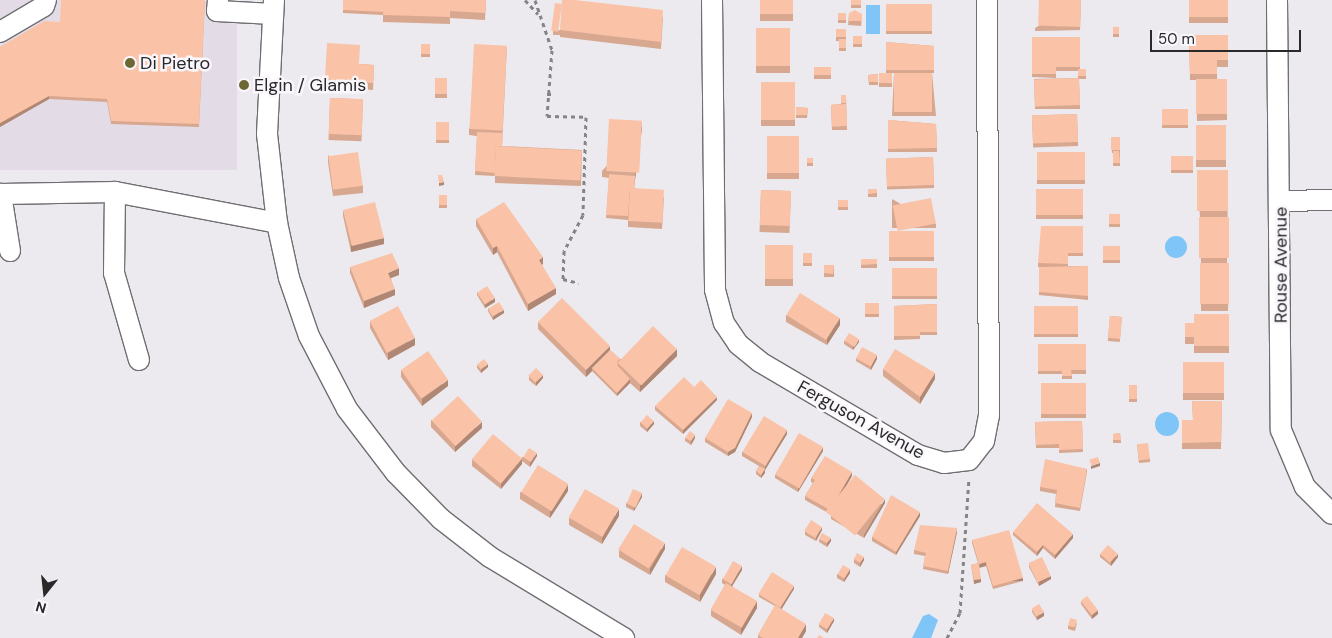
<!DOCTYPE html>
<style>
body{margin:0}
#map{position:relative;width:1332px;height:638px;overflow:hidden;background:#eceaee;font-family:"DM Sans",sans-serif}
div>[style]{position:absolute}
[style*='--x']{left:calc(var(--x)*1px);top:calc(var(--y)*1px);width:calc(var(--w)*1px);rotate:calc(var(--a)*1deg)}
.built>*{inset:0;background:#e3dce7;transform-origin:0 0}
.water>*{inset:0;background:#80c5f7;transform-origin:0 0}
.round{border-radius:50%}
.path>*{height:3px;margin-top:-1.5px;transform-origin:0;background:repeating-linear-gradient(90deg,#848385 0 4px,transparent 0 8px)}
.roads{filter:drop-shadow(1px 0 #706e72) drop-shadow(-1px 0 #706e72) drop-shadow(0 1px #706e72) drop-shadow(0 -1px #706e72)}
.minor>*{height:20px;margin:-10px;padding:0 10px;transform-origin:10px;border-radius:10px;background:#fff}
.wall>*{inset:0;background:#d7a790;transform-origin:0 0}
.shaded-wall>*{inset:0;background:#af8875;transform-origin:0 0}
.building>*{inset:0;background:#fac2a7;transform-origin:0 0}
.dots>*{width:14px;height:14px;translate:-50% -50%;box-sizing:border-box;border:2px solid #faf7fc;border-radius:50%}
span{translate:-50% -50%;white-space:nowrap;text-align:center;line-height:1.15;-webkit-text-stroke:5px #faf7fc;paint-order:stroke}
.poi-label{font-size:18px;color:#29292a}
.left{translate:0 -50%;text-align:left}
.street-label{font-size:18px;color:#29292a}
.north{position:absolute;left:20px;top:568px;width:50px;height:50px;-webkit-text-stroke:4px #faf7fc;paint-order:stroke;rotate:196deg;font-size:14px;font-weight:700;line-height:20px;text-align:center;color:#29292a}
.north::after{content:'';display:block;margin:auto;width:18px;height:22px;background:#29292a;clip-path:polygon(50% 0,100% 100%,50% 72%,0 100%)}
.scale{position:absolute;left:1150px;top:30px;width:151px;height:22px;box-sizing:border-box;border:2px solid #29292a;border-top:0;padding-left:6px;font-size:15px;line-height:18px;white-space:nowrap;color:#29292a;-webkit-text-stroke:4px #faf7fc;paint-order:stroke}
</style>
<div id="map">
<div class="built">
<i style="left:0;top:0;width:237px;height:170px"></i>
</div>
<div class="water">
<i style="left:866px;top:5px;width:14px;height:29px"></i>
<i class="round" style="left:1165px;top:236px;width:22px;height:22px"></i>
<i class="round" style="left:1155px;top:412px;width:24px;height:24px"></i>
<i style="clip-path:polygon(929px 614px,938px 620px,931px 638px,912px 638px,923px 616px)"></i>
</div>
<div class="path">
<i style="--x:525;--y:0;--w:19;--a:47"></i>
<i style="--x:535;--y:0;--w:53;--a:71.2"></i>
<i style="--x:552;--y:50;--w:66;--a:94.3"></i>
<i style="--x:547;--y:116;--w:39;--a:1"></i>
<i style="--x:586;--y:117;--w:98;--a:91.8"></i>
<i style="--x:583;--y:215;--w:41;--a:117.8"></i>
<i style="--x:564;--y:251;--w:28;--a:92"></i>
<i style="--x:563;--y:279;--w:16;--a:14"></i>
<i style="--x:547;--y:94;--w:7;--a:0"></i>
<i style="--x:947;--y:638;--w:28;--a:-63"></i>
<i style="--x:960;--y:613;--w:135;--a:-86.2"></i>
</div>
<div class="roads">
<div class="minor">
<i style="--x:218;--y:0;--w:11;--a:95"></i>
<i style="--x:217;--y:11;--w:56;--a:3.1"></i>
<i style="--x:274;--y:0;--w:134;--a:93"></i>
<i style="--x:267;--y:134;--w:90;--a:83.6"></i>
<i style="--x:277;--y:223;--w:56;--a:77.7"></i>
<i style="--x:289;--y:278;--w:61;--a:71"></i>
<i style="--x:309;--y:336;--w:82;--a:62.5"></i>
<i style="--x:347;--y:409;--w:81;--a:52.6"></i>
<i style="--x:396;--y:473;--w:64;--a:45.6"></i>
<i style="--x:441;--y:519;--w:62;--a:37.8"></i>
<i style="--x:490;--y:557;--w:157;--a:31.2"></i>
<i style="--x:712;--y:0;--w:290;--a:89.4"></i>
<i style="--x:715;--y:290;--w:34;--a:75"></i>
<i style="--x:724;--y:323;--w:25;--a:56"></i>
<i style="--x:738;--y:344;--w:28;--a:39"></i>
<i style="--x:760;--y:362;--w:183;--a:30.5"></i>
<i style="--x:918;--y:455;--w:27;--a:17"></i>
<i style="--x:944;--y:463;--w:25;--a:-7"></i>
<i style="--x:969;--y:460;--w:24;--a:-52"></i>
<i style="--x:984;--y:441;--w:25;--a:-79"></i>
<i style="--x:989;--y:416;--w:416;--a:-90.3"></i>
<i style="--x:1277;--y:0;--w:430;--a:89.5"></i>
<i style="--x:1281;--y:430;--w:62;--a:67.2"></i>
<i style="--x:1305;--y:487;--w:38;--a:45"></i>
<i style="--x:0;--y:32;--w:51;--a:-30.6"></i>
<i style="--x:44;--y:6;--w:6;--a:-72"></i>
<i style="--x:1281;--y:201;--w:51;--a:-1.1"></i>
<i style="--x:10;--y:251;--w:58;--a:-99"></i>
<i style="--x:1;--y:194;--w:114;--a:-1"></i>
<i style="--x:139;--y:360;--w:91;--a:-106"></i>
<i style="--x:114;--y:273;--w:81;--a:-89.3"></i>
<i style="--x:115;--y:192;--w:165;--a:10.8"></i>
</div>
</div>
<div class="wall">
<i style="clip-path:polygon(205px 0,199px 127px,111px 124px,107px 102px,49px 99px,0 127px,0 47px,60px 22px)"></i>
<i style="clip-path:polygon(343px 0,486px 0,485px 20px,450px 18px,450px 24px,383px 22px,383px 15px,343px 13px)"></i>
<i style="left:760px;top:0;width:33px;height:21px"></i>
<i style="left:851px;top:0;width:10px;height:8px"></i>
<i style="clip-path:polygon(1081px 0,1080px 30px,1035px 31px,1035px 28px)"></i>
<i style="left:1189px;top:0;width:39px;height:23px"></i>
<i style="left:886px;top:4px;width:46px;height:30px"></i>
<i style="left:838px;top:13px;width:8px;height:10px"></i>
<i style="left:849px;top:13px;width:13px;height:12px;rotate:4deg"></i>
<i style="clip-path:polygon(663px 17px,661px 49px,560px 37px,560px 35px,553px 35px,553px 31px)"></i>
<i style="left:1113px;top:27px;width:6px;height:10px"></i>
<i style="left:790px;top:28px;width:45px;height:34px;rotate:90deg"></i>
<i style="clip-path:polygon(836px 29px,846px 29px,846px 51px,839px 51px,839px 41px,836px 41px)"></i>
<i style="clip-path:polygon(1189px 35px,1228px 35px,1228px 67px,1217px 67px,1217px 79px,1227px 79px,1227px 120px,1197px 121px,1196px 80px,1190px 80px)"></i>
<i style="left:853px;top:36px;width:9px;height:11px"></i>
<i style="clip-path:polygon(1032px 37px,1080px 37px,1080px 69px,1086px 72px,1086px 79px,1079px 79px,1080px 109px,1035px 109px,1034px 79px,1078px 78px,1078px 71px,1056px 71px,1056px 78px,1032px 77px)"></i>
<i style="clip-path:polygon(886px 42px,934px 46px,934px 73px,932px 73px,936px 116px,892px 116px,894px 73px,892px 73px,892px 87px,879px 87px,879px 73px,886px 73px)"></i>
<i style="left:421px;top:44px;width:9px;height:13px"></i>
<i style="clip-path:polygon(507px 46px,502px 146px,582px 150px,581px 186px,495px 183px,495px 176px,475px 175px,477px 136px,469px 135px,469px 129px)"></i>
<i style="clip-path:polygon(360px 64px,374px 65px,373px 90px,325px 86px,325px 79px)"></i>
<i style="left:814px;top:67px;width:17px;height:12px"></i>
<i style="clip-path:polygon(878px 74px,878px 85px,869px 85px,868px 75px)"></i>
<i style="left:435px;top:78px;width:12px;height:20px"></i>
<i style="left:761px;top:82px;width:34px;height:44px"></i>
<i style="clip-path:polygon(841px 95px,846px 95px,847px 130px,832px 130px,831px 105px,841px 104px)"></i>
<i style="left:330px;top:98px;width:33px;height:42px;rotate:2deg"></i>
<i style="clip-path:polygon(796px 107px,808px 108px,807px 118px,796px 118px)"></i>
<i style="left:1162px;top:109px;width:26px;height:19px"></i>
<i style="left:1077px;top:114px;width:32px;height:45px;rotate:88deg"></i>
<i style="clip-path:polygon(888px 120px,936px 124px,937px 152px,888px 152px)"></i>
<i style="left:436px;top:122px;width:13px;height:21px"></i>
<i style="left:1196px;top:125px;width:30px;height:42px"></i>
<i style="clip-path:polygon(642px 128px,634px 188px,664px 197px,662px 229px,628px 227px,628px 220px,606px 218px,609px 178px,602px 177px,602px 171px)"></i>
<i style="left:767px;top:136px;width:32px;height:43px"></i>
<i style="clip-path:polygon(1111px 137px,1120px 137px,1120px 166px,1113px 166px,1113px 153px,1112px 153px)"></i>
<i style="left:1037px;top:152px;width:48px;height:32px"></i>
<i style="clip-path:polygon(328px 155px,363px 186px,363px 193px,333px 196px,328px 162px)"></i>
<i style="left:1171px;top:156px;width:22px;height:17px"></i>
<i style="left:933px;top:157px;width:31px;height:47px;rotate:88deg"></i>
<i style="left:807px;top:158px;width:6px;height:8px"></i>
<i style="clip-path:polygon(1197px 170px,1228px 170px,1227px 263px,1229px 263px,1228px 311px,1201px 311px,1200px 263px,1201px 263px,1199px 224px,1200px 217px)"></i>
<i style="left:868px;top:189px;width:9px;height:8px"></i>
<i style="left:1083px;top:189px;width:30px;height:47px;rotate:90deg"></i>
<i style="left:761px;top:190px;width:30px;height:42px;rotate:2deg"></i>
<i style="left:439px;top:195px;width:8px;height:13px"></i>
<i style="clip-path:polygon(892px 199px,936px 224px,936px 228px,892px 228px)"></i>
<i style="left:848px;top:200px;width:10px;height:10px;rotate:90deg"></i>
<i style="clip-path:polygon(343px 210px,384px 244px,351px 252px,343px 216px)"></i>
<i style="left:1109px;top:214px;width:11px;height:13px"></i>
<i style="clip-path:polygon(476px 219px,543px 264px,542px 265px,556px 294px,528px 311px,497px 252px,493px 255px,476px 226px)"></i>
<i style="clip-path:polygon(1083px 226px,1083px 256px,1068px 256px,1068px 266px,1088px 266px,1088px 300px,1039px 295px,1039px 267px,1038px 267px,1038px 263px)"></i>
<i style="left:889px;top:231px;width:45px;height:30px"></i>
<i style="left:765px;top:245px;width:28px;height:41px"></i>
<i style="left:1103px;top:246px;width:17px;height:17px"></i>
<i style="left:812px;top:253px;width:13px;height:9px;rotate:90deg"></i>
<i style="left:861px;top:259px;width:16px;height:9px"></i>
<i style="left:824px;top:265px;width:10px;height:12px"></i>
<i style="clip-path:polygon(350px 267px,399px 275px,391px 278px,395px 295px,364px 308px,350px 273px)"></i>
<i style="left:892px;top:268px;width:45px;height:31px"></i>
<i style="clip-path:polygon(477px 292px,495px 302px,485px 308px,477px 295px)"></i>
<i style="left:865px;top:303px;width:14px;height:14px"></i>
<i style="clip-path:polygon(937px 304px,937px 335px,920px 335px,920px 339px,894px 340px,894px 306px)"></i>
<i style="left:1034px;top:306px;width:44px;height:31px"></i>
<i style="clip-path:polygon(488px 308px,504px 313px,493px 320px,488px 311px)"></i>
<i style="clip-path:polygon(1229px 314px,1229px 353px,1194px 353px,1194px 344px,1185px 344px,1185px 323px,1194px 323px)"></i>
<i style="clip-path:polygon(786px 315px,840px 325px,827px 345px,786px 322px)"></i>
<i style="left:1110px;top:316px;width:12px;height:25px;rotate:5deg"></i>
<i style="clip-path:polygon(370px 321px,415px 345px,388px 360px,370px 328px)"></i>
<i style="clip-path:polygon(538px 322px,610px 350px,620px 359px,677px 356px,640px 392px,630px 383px,617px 396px,592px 371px,586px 377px,538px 329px)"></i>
<i style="clip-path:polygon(844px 341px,859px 342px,853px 350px,844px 344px)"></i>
<i style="clip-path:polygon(1038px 344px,1086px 344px,1086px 374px,1072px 374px,1072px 379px,1062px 379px,1062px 374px,1038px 374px)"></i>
<i style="clip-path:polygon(856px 358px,877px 359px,871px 370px,856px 361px)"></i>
<i style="left:1183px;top:362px;width:41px;height:38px"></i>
<i style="clip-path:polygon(477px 365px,488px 367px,481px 373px,477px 368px)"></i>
<i style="clip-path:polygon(883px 369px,935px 379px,920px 404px,883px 376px)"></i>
<i style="clip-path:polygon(401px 370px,448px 386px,422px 406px,401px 377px)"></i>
<i style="clip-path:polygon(529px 376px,543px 378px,536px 386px,529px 380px)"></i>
<i style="left:1041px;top:383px;width:45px;height:35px"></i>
<i style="left:1129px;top:385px;width:8px;height:17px"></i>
<i style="clip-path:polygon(694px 387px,717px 400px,683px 434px,655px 410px,655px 406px)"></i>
<i style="clip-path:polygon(1192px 401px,1222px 401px,1221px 449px,1182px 449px,1182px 420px,1193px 420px)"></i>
<i style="clip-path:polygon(752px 417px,735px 452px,728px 456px,705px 442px,705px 438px)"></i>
<i style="clip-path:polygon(431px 420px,482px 428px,455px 452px,431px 427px)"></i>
<i style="clip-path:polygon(1082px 421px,1083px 452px,1059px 453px,1059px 448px,1036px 448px,1035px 422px)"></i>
<i style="clip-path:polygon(640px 422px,654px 424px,647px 432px,640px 426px)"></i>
<i style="clip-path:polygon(1120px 433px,1121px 443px,1113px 443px,1113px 434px)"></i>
<i style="clip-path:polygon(787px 434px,765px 470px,765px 473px,761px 478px,756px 474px,756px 471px,759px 466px,742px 456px,742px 452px)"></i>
<i style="clip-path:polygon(685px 438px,695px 438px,691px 445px,685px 441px)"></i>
<i style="clip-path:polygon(1137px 444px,1150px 459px,1150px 462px,1139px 463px)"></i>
<i style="clip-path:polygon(823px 451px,798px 492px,775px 478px,775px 475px)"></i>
<i style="clip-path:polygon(537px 456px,530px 467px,522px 461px,522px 457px)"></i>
<i style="clip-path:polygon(472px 459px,522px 464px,501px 489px,472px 466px)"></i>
<i style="clip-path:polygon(1087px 472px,1080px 511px,1055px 507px,1056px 494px,1040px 491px,1040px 487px)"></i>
<i style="clip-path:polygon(852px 476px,830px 514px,805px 500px,805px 496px,813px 483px,811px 482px,811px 478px)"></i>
<i style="clip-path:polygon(568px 491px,550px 518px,520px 499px,520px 492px)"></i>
<i style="clip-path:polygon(642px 497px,634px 511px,626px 507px,626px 503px)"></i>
<i style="clip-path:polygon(885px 503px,864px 538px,831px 519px,831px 515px)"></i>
<i style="clip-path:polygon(619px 516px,602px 544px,569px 525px,569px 518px)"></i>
<i style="clip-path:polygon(920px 516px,896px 555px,872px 541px,872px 537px)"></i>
<i style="clip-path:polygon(822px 530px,816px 541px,805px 535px,805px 532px)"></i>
<i style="clip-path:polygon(957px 532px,948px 574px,923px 569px,925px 556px,914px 554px,914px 550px)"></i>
<i style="clip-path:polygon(1013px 532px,1073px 538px,1055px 559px,1043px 548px,1037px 556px,1013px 535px)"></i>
<i style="clip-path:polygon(819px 539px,831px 541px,827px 547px,819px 542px)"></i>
<i style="clip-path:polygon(972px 540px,1023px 581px,993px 589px,986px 566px,979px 567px,981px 582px,974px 584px,971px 565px,978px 563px,972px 543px)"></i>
<i style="clip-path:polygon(665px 549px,650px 575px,619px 557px,619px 550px)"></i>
<i style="clip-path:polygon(1100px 554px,1118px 557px,1111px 566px,1100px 557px)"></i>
<i style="clip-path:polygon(854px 559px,864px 560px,860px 567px,854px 563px)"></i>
<i style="clip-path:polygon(1029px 564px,1051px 579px,1039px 586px,1029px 567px)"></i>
<i style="clip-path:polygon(742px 570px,732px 586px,757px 608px,741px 635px,711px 616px,711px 610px,725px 585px,722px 583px,722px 579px)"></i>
<i style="clip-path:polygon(850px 573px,844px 582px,837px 578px,837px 574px)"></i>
<i style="clip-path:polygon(716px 574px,700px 602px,665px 582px,665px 575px)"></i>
<i style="clip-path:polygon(794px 589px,781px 609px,806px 631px,802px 638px,758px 638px,758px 635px,775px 606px,759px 597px,759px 594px)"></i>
<i style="clip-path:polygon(1081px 601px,1098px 614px,1092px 619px,1081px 604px)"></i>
<i style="clip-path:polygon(1032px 609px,1044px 616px,1037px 620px,1032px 612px)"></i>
<i style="clip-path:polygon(834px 621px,827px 633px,819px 627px,819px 624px)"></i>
<i style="clip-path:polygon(1077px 623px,1075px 631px,1068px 629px,1068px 626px)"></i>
</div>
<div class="shaded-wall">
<i style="clip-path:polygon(49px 96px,49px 99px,0 127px,0 123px)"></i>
<i style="clip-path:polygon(642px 121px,642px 128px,635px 179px,634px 195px,635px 173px)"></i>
<i style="clip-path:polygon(444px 182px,444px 185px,439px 186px,439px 183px)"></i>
<i style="clip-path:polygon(384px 238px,384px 244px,351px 252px,351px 245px)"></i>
<i style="clip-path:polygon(497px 246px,497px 252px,493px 255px,493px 248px)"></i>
<i style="clip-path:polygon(543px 257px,543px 264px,539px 266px,539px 260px)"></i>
<i style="clip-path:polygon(399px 268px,399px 275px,388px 279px,388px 273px)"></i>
<i style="clip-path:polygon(556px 288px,556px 294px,528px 311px,528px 304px)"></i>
<i style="clip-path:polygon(395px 289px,395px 295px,364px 308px,364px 301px)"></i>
<i style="clip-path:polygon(495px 298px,495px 302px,485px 308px,485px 305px)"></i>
<i style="clip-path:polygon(504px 310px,504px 313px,493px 320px,493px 316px)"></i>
<i style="clip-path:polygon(840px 318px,840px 325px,827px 345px,827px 338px)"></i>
<i style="clip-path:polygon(415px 338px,415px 345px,388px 360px,388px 353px)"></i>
<i style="clip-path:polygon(859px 339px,859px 342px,853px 350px,853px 347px)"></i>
<i style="clip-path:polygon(610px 346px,610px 353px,592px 368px,592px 371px,586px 377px,586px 370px)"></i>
<i style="clip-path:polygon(677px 349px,677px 356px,640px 392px,640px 385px)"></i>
<i style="clip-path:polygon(877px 355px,877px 359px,871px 370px,871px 366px)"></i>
<i style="clip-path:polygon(488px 364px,488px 367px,481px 373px,481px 370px)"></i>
<i style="clip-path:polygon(935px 373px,935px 379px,920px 404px,920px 397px)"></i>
<i style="clip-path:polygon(543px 375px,543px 378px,536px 386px,536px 382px)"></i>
<i style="clip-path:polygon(630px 379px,630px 383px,617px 396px,617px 393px)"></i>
<i style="clip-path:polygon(448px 380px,448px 386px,422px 406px,422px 399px)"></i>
<i style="clip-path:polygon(717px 397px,717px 400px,683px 434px,683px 430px)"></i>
<i style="clip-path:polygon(752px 413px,752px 417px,735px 452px,728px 456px,728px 452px)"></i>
<i style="clip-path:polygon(654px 421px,654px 424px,647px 432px,647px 429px)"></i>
<i style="clip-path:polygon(482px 422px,482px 428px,455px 452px,455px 446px)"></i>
<i style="clip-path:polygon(787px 430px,787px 434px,765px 470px,765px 466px)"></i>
<i style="clip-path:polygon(695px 435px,695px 438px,691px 445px,691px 441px)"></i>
<i style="clip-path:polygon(823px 447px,823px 451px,798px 492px,798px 489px)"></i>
<i style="clip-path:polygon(537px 453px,537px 456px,530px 467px,530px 463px)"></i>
<i style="clip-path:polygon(522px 458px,522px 464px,501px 489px,501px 483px)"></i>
<i style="clip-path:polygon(1100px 463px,1100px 466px,1091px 469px,1091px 466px)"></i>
<i style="clip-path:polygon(765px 469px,765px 473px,761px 478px,761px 475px)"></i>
<i style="left:1087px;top:469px;width:3px;height:40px;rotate:90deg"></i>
<i style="clip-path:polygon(852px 472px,852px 476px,830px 514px,830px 510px)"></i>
<i style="clip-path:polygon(568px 484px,568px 491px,550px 518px,550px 512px)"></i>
<i style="clip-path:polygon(642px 493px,642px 497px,634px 511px,634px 508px)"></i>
<i style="clip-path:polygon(885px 499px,885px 503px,864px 538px,864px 535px)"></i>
<i style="clip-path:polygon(619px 509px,619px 516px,602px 544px,602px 538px)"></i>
<i style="clip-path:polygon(920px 512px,920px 516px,896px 555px,896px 552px)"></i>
<i style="clip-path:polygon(822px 527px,822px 530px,816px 541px,816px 538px)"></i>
<i style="clip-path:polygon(957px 528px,957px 532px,948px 574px,948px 571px)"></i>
<i style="clip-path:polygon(1073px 534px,1073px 538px,1055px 559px,1055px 555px)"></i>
<i style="clip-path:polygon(831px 538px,831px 541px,827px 547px,827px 543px)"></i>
<i style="clip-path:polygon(665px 543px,665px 549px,650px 575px,650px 569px)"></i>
<i style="clip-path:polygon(1043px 545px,1043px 548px,1037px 556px,1037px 552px)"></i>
<i style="clip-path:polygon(1118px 554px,1118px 557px,1111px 566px,1111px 562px)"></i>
<i style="clip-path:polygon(864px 557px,864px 560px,860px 567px,860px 563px)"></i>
<i style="clip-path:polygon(986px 562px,986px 566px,979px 568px,979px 564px)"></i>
<i style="clip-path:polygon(742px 566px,742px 570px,731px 588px,731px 585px)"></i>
<i style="clip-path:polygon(716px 567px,716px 574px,700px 602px,700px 595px)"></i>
<i style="clip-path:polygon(850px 569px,850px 573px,844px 582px,844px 579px)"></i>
<i style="clip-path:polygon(1051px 576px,1051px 579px,1039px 586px,1039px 582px)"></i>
<i style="left:1023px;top:578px;width:3px;height:31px;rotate:90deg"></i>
<i style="clip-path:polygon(981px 579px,981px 582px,974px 584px,974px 580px)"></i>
<i style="clip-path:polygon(794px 586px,794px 589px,781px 610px,781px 606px)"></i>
<i style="clip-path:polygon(757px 601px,757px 608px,741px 635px,741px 628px)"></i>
<i style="clip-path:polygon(1098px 610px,1098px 614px,1092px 619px,1092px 615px)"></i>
<i style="clip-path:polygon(1044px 612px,1044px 616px,1037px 620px,1037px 617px)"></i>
<i style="clip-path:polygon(834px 618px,834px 621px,827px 633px,827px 629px)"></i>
<i style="clip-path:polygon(806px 624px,806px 631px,802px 638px,798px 638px)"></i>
</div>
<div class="building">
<i style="clip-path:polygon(61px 0,205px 0,199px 124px,111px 121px,107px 99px,49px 96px,0 123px,0 47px,44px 21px,60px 22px)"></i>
<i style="clip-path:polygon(343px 0,384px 0,384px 12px,343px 10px)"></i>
<i style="clip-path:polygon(384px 0,486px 0,485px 13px,450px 11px,450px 17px,383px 15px)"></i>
<i style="clip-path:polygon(562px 0,575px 0,663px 10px,661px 42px,560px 30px)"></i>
<i style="left:760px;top:0;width:33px;height:14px"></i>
<i style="left:851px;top:0;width:10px;height:5px"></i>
<i style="left:1081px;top:0;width:27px;height:42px;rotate:92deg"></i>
<i style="left:1189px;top:0;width:39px;height:17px"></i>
<i style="left:555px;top:3px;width:7px;height:28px;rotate:8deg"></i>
<i style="left:886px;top:4px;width:46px;height:27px"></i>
<i style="clip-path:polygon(855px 10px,862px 14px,862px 21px,849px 21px,849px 13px)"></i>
<i style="left:838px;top:13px;width:8px;height:7px"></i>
<i style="left:1113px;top:27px;width:6px;height:7px"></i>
<i style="left:790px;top:28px;width:38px;height:34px;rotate:90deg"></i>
<i style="left:836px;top:29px;width:10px;height:8px"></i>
<i style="clip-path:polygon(1189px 35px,1228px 35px,1228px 60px,1217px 60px,1217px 74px,1190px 74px)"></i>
<i style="left:853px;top:36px;width:9px;height:8px"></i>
<i style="clip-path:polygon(1032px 37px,1080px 37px,1080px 67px,1056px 67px,1056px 74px,1032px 74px)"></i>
<i style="left:839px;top:39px;width:7px;height:9px"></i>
<i style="clip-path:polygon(886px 42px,934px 46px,934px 70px,886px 70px)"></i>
<i style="clip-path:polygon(327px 43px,360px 45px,359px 64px,374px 65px,373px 83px,325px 79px)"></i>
<i style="left:421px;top:44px;width:9px;height:10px"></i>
<i style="left:474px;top:44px;width:33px;height:85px;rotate:3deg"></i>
<i style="left:814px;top:67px;width:17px;height:8px"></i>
<i style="left:1078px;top:69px;width:8px;height:7px"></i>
<i style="left:879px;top:73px;width:13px;height:10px"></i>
<i style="left:894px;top:73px;width:38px;height:39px"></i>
<i style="clip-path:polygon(878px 74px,878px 82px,869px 82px,868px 75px)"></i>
<i style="left:435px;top:78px;width:12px;height:16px"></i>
<i style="left:1079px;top:78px;width:27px;height:45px;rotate:88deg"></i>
<i style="left:1227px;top:79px;width:35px;height:31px;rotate:90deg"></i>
<i style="left:761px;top:82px;width:34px;height:38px"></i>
<i style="left:841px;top:95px;width:5px;height:8px"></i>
<i style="left:330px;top:98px;width:33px;height:36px;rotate:2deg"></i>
<i style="left:846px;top:104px;width:22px;height:15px;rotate:87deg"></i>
<i style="clip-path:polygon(796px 107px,808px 108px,807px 115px,796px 115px)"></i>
<i style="left:1162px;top:109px;width:26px;height:16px"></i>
<i style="left:1077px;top:114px;width:28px;height:45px;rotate:88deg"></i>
<i style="left:609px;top:119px;width:33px;height:52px;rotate:3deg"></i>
<i style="clip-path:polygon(888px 120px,936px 124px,937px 148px,888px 149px)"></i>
<i style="left:436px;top:122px;width:13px;height:18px"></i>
<i style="left:1196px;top:125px;width:30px;height:35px"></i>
<i style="clip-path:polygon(477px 132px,503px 133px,502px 146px,496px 146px,495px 173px,475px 171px)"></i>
<i style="left:767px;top:136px;width:32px;height:37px"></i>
<i style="left:1111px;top:137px;width:9px;height:13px"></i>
<i style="left:496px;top:146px;width:86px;height:30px;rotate:3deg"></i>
<i style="clip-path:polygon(1113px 151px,1119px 151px,1120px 163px,1113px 163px)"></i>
<i style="left:358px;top:152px;width:34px;height:30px;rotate:82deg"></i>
<i style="left:1037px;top:152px;width:48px;height:28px"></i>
<i style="left:1171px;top:156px;width:22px;height:14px"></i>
<i style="left:933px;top:157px;width:28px;height:47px;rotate:88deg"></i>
<i style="left:807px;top:158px;width:6px;height:5px"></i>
<i style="left:1197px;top:170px;width:31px;height:41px"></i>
<i style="clip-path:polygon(609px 174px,635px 176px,634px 188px,630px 188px,628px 216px,606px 215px)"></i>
<i style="clip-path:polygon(438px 175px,442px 175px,444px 182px,439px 183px)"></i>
<i style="left:630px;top:188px;width:34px;height:33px;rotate:3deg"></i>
<i style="clip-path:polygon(868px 189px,877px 189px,877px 193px,868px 194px)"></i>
<i style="left:1083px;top:189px;width:26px;height:47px;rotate:90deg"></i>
<i style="left:761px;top:190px;width:30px;height:35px;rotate:2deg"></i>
<i style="left:439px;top:195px;width:8px;height:10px"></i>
<i style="left:931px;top:198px;width:26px;height:39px;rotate:79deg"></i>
<i style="left:848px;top:200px;width:7px;height:10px;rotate:90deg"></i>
<i style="left:375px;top:202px;width:37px;height:33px;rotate:76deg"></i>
<i style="clip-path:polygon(504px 202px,543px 257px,539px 260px,556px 288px,528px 304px,497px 246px,493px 248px,476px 219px)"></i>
<i style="left:1109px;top:214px;width:11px;height:10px"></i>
<i style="left:1199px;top:217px;width:30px;height:41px"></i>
<i style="clip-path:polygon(1041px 226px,1083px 226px,1083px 253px,1068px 253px,1068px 264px,1038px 263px)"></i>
<i style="left:889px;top:231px;width:45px;height:26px"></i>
<i style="left:765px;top:245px;width:28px;height:34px"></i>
<i style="left:1103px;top:246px;width:17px;height:14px"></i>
<i style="clip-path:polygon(392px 253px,399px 268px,388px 273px,395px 289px,364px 301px,350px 267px)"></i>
<i style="left:812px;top:253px;width:10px;height:9px;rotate:90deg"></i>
<i style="clip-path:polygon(861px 259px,877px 259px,877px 264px,861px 265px)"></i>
<i style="left:1200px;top:263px;width:29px;height:41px"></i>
<i style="clip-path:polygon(824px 265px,834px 265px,833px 274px,824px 273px)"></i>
<i style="clip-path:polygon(1088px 266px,1088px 296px,1039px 292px,1039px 267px)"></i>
<i style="left:892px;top:268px;width:45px;height:28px"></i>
<i style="left:487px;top:286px;width:14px;height:12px;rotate:56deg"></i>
<i style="left:800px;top:293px;width:47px;height:26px;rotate:32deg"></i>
<i style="left:562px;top:298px;width:68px;height:34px;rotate:45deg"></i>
<i style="left:499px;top:302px;width:9px;height:13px;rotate:58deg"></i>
<i style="left:865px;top:303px;width:14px;height:11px"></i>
<i style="clip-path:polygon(937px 304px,937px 332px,920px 332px,920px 336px,894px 336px,894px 306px)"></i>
<i style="left:398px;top:306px;width:36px;height:32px;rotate:62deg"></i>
<i style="left:1034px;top:306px;width:44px;height:28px"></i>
<i style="clip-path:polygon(1194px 314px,1229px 314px,1229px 346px,1194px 346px,1194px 337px,1185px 337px,1185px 323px,1194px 323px)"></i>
<i style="left:1110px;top:316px;width:12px;height:22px;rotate:5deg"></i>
<i style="left:653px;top:326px;width:33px;height:51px;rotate:44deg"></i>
<i style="left:849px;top:333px;width:12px;height:9px;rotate:31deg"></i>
<i style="clip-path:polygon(1038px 344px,1086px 344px,1086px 370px,1071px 370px,1072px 376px,1062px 376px,1062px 371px,1038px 371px)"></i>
<i style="left:862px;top:347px;width:17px;height:13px;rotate:28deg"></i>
<i style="clip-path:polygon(895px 349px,935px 373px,920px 397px,883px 369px)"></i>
<i style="clip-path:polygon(610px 350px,620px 359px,617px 362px,618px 364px,617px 365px,630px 379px,617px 393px,592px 368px)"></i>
<i style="left:428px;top:351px;width:35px;height:33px;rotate:55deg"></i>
<i style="left:484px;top:359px;width:6px;height:9px;rotate:51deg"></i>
<i style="left:1183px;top:362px;width:41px;height:31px"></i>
<i style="left:536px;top:368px;width:10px;height:11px;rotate:45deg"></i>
<i style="clip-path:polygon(684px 377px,694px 387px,701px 380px,717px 397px,683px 430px,655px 406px)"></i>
<i style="left:1041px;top:383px;width:45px;height:31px"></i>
<i style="left:1129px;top:385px;width:8px;height:14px"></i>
<i style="left:458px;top:396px;width:35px;height:36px;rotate:47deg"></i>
<i style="clip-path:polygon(728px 399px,752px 413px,735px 448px,728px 452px,705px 438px)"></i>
<i style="clip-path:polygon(1192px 401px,1222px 401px,1221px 442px,1182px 443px,1182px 420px,1193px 420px)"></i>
<i style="left:647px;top:415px;width:9px;height:10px;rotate:41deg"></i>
<i style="left:764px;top:416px;width:27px;height:42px;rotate:31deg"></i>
<i style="clip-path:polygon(1082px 421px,1083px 449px,1059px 450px,1059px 444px,1036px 445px,1035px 422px)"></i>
<i style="clip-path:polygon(690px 431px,695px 435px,691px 441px,685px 438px)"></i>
<i style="left:799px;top:433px;width:28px;height:48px;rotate:30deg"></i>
<i style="clip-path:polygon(1120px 433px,1121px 440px,1113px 440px,1113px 434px)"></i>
<i style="left:493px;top:434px;width:38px;height:33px;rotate:40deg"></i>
<i style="left:1148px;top:443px;width:16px;height:11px;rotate:83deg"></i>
<i style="left:529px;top:448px;width:9px;height:11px;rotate:32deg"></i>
<i style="clip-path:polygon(825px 456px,852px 472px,830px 510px,805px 496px,815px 480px,811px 478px)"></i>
<i style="left:1098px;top:457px;width:6px;height:9px;rotate:72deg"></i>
<i style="clip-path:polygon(1045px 459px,1087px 469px,1080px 508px,1055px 503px,1057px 490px,1040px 487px)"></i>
<i style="left:538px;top:465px;width:36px;height:32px;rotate:32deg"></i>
<i style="clip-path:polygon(759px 466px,765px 469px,761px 475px,756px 471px)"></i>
<i style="left:855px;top:475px;width:38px;height:47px;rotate:39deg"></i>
<i style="left:585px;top:489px;width:39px;height:33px;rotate:30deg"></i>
<i style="left:633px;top:489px;width:10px;height:16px;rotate:24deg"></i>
<i style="clip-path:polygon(891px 495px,920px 512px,896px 552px,872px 537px)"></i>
<i style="clip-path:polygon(1037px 503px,1073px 534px,1055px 555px,1043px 545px,1037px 552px,1013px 532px)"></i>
<i style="left:811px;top:520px;width:13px;height:13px;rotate:32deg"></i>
<i style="left:634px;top:524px;width:36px;height:30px;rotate:32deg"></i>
<i style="clip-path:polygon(920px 525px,957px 528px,948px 571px,923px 566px,926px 553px,914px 550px)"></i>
<i style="clip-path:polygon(1009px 530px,1023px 578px,993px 586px,986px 562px,979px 564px,972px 540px)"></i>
<i style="clip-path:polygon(822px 533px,831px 538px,827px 543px,819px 539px)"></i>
<i style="left:1108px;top:545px;width:13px;height:12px;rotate:42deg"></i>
<i style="left:682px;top:547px;width:39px;height:33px;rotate:30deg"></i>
<i style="clip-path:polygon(857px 553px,864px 557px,860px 563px,854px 559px)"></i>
<i style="left:1042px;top:557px;width:21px;height:15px;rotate:65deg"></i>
<i style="left:733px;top:561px;width:10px;height:21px;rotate:29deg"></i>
<i style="clip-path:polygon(979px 563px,981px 579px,974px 580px,971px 565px)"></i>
<i style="left:843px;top:565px;width:8px;height:11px;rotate:30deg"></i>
<i style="left:772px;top:572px;width:26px;height:26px;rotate:32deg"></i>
<i style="left:726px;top:583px;width:36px;height:31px;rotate:30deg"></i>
<i style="left:1087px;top:596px;width:18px;height:8px;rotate:52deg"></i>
<i style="left:1039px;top:604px;width:9px;height:9px;rotate:58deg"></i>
<i style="clip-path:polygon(775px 605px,806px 624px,798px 638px,763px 638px,758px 635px)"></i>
<i style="left:825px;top:613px;width:10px;height:13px;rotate:29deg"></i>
<i style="clip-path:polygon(1070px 618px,1077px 620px,1075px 627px,1068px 626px)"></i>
<i style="clip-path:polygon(819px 635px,824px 638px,817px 638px)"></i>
</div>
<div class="dots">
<i style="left:130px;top:63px;background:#6c6733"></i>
<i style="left:244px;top:85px;background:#6c6733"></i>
</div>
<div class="poi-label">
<span class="left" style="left:140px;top:63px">Di Pietro</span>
<span class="left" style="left:254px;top:85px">Elgin / Glamis</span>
</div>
<div class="street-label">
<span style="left:1281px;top:265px;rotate:-90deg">Rouse Avenue</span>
<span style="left:861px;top:420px;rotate:29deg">Ferguson Avenue</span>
</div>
<div class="north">N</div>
<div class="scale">50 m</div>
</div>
